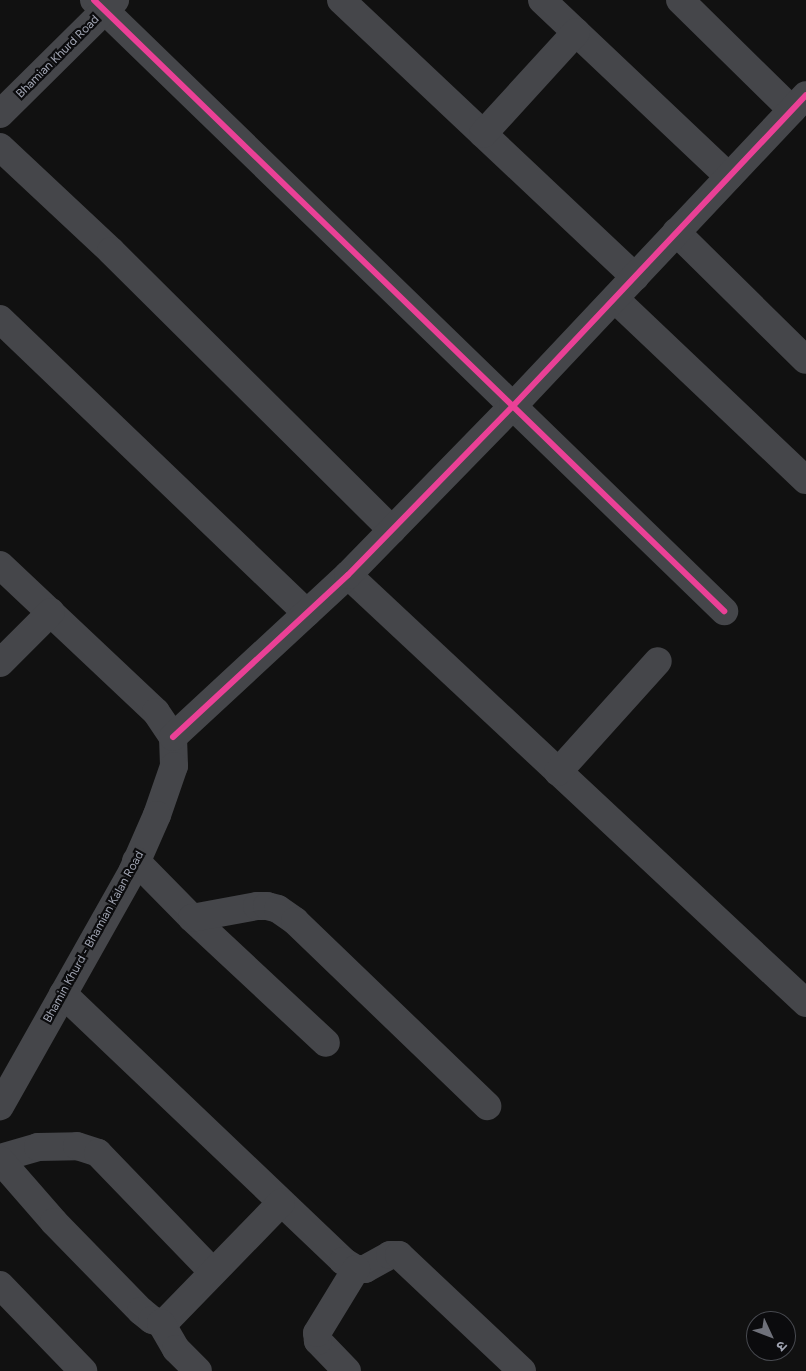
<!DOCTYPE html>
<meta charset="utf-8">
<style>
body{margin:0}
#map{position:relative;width:806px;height:1371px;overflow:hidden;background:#111;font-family:Figtree,"Noto Sans Devanagari",sans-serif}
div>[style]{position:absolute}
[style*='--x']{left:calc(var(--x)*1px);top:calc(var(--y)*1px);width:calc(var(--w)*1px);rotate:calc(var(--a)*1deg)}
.minor>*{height:28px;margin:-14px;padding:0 14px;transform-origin:14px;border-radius:14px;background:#45464a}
.cycleway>*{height:6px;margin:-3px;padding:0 3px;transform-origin:3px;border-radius:3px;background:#ea4096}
span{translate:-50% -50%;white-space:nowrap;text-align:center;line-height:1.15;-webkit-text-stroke:4.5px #0b0b0d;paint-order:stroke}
.street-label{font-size:12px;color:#a1a5b3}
.north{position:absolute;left:746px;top:1311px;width:50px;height:50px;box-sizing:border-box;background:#0b0b0d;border:1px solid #47494f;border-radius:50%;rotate:133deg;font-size:14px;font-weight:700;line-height:20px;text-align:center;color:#a1a5b3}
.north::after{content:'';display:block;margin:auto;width:18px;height:22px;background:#6f717a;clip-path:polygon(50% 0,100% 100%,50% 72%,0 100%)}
</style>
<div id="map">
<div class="minor">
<i style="--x:94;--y:0;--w:878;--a:44.12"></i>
<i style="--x:341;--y:0;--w:404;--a:43.3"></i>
<i style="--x:542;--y:0;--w:257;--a:43.4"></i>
<i style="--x:680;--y:0;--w:157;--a:44.5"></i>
<i style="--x:0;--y:114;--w:162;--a:-44.7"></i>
<i style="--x:483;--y:134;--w:138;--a:-47.6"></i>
<i style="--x:0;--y:147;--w:152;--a:43.1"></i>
<i style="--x:111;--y:251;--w:396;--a:44.8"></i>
<i style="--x:676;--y:232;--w:182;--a:44.6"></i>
<i style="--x:615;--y:299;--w:263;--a:43.5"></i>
<i style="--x:0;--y:319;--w:425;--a:43.8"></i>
<i style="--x:0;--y:565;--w:214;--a:43.3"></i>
<i style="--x:156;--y:712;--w:30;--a:56"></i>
<i style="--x:173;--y:737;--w:29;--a:88"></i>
<i style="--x:174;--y:766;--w:52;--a:109.1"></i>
<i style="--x:157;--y:815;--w:62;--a:113.7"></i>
<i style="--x:132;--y:872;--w:269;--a:119.4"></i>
<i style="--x:348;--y:575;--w:627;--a:43.06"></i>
<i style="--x:0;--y:663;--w:72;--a:-45"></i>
<i style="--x:173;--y:737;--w:238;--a:-42.8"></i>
<i style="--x:348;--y:575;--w:236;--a:-45.7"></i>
<i style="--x:513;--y:406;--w:427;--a:-46.7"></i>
<i style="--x:558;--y:772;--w:149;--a:-48"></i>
<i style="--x:136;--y:861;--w:80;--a:45.5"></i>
<i style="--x:192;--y:918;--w:183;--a:43"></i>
<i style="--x:192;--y:918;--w:66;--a:-10.5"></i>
<i style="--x:257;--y:906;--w:10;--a:0"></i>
<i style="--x:267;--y:906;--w:11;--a:15"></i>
<i style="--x:278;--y:909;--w:21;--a:35"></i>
<i style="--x:295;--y:921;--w:267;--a:43.9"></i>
<i style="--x:63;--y:994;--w:387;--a:43.6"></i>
<i style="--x:343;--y:1261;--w:15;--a:32"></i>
<i style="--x:356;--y:1269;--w:9;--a:0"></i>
<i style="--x:365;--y:1269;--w:29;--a:-29"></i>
<i style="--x:390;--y:1255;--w:9;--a:0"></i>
<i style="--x:399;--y:1255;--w:169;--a:43.3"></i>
<i style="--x:0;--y:1158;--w:40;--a:-16"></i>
<i style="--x:38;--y:1147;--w:39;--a:-1"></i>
<i style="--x:77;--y:1146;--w:22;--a:18"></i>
<i style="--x:98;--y:1153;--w:165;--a:46"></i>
<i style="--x:0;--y:1160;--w:82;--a:48.9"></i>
<i style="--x:54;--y:1222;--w:124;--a:45.7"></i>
<i style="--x:141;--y:1311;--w:14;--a:39"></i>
<i style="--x:152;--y:1320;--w:9;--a:18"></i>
<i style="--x:161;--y:1323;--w:8;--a:-30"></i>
<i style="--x:168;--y:1319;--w:162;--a:-45.8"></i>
<i style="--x:0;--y:1285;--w:120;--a:46"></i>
<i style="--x:161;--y:1323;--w:30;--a:60"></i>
<i style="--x:176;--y:1349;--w:31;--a:45"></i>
<i style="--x:347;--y:1371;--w:42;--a:-134"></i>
<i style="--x:318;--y:1341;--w:8;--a:-97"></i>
<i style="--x:317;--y:1333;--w:75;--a:-58.6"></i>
</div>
<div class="cycleway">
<i style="--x:94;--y:0;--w:878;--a:44.12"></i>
<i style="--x:173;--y:737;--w:238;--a:-42.8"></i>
<i style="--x:348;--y:575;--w:236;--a:-45.7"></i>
<i style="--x:513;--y:406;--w:427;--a:-46.7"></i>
</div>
<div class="street-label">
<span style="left:58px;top:57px;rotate:-45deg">Bhamian Khurd Road</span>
<span style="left:94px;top:937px;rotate:-61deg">Bhamin Khurd - Bhamian Kalan Road</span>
</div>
<div class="north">उ</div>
</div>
